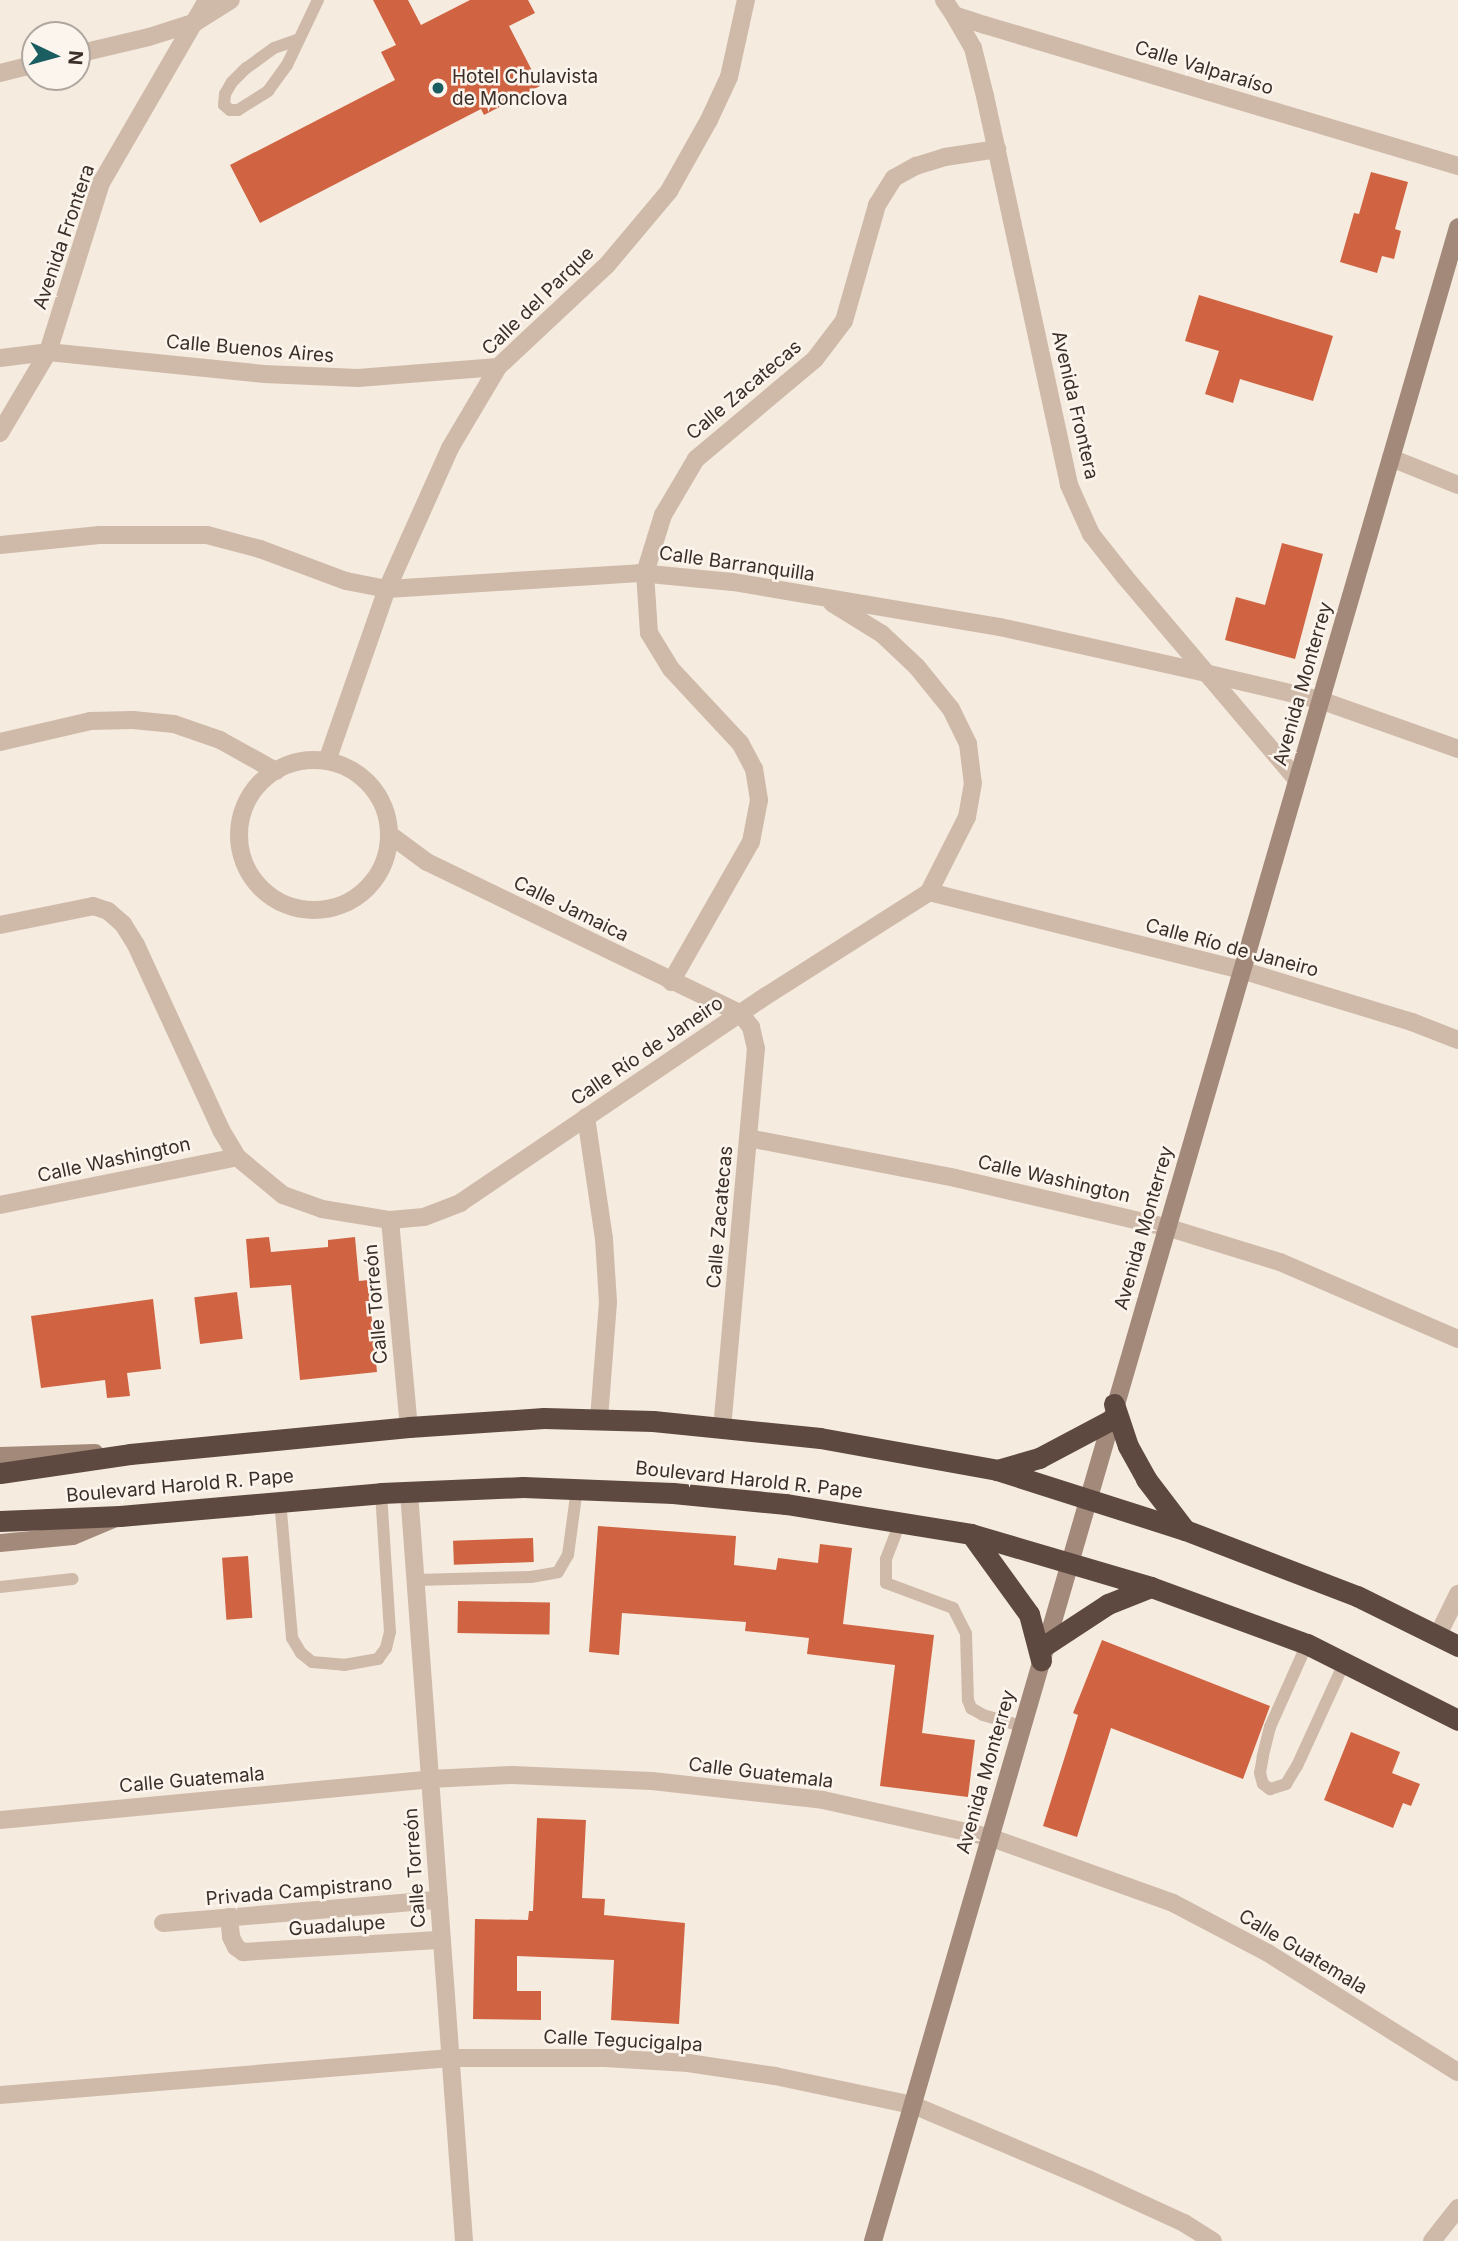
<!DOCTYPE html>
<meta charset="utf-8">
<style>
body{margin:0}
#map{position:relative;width:1458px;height:2241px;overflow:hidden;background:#f5ebdf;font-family:Inter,sans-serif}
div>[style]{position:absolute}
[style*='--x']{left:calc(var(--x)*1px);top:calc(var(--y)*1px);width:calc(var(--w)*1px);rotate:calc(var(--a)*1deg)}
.building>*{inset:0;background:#d06442;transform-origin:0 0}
.lane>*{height:12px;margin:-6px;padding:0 6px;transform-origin:6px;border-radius:6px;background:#cfbaaa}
.street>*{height:18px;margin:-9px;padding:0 9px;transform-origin:9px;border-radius:9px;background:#cfbaaa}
.street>.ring{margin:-9px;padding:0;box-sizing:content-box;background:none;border:18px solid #cfbaaa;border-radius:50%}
.secondary>*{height:18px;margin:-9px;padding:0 9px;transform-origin:9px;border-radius:9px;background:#a3897a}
.highway>*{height:21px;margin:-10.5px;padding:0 10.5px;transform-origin:10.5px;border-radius:10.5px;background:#5e4940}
.dots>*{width:19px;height:19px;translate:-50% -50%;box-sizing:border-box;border:4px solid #fcf5ed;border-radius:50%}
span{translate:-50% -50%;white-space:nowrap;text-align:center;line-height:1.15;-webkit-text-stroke:5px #fcf5ed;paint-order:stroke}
.street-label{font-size:19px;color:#3c2f2a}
.poi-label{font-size:19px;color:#3c2f2a}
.left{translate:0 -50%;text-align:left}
.north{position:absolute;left:21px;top:21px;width:70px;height:70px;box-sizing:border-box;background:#fcf5ed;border:2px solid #afa69f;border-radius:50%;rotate:95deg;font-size:19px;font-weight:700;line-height:28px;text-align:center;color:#3c2f2a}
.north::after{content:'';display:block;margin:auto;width:24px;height:32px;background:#1b5e62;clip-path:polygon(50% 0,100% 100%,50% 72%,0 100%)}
</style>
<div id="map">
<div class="building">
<i style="clip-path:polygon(373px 0,408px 0,421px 25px,470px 0,528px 0,535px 13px,509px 26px,540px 86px,484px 115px,481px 109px,260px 223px,230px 165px,395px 80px,381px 52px,396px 45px)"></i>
<i style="clip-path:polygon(1371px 172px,1408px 182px,1395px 229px,1401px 231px,1394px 259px,1382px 256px,1377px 273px,1340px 262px,1354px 213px,1359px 214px)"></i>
<i style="clip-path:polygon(1199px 295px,1333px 336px,1313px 401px,1240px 379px,1233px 403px,1205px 394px,1219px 351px,1185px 341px)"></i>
<i style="clip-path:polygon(1282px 543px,1323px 554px,1295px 659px,1225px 640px,1236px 597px,1265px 605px)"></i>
<i style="clip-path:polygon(269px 1237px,271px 1252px,328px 1247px,328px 1240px,355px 1237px,359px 1281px,368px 1280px,377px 1372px,300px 1380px,291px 1285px,250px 1288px,246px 1239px)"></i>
<i style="left:237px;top:1292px;width:47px;height:43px;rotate:83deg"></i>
<i style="clip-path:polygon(153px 1299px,161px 1369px,127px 1373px,130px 1396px,107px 1398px,105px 1380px,41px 1388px,31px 1316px)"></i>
<i style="clip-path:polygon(598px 1526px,736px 1536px,734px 1565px,776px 1570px,778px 1558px,818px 1563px,820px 1544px,852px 1548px,843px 1624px,934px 1635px,922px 1733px,975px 1740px,968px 1797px,880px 1786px,895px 1665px,807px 1654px,809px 1638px,745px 1631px,746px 1622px,622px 1613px,619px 1655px,589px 1652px)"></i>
<i style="left:533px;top:1538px;width:24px;height:80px;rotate:88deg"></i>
<i style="left:248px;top:1556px;width:62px;height:26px;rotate:86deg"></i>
<i style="left:458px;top:1601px;width:92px;height:32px;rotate:1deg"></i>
<i style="clip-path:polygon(1102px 1640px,1270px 1706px,1243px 1779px,1111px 1728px,1077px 1837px,1043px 1826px,1078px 1715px,1073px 1713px)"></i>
<i style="clip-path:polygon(1351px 1732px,1400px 1752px,1392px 1773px,1420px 1784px,1411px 1806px,1403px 1803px,1393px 1828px,1324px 1800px)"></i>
<i style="clip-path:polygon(537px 1818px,586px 1820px,582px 1898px,605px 1899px,604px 1915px,685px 1923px,679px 2024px,611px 2020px,614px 1960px,517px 1956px,517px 1991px,541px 1991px,541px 2020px,473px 2019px,475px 1919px,528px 1920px,529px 1911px,533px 1911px)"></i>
</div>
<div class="lane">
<i style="--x:297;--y:40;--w:24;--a:161"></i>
<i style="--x:274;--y:48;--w:34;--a:144"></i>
<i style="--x:246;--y:68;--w:20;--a:135"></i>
<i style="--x:232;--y:82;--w:14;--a:120"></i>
<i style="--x:225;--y:94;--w:11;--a:95"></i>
<i style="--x:224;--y:105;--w:8;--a:40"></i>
<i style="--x:230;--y:110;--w:8;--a:0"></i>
<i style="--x:238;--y:110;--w:36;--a:-32"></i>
<i style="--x:268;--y:91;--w:32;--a:-54"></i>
<i style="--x:287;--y:65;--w:72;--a:-64.5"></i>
<i style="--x:280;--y:1500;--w:139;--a:85"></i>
<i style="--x:292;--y:1638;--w:17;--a:59"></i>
<i style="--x:301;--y:1653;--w:14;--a:39"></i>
<i style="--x:312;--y:1662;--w:32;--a:5"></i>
<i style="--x:344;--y:1665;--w:35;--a:-10"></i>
<i style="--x:378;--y:1659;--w:14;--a:-54"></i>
<i style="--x:386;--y:1648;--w:16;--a:-76"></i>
<i style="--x:390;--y:1632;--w:139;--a:-93.7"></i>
<i style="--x:901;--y:1520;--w:42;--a:111"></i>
<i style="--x:886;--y:1559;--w:24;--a:90"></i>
<i style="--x:886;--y:1583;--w:72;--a:20.5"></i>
<i style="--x:953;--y:1608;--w:29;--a:63"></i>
<i style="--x:966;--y:1634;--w:66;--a:88.3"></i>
<i style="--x:968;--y:1700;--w:9;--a:69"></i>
<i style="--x:971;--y:1708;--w:14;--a:30"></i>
<i style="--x:983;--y:1715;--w:40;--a:16"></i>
<i style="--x:415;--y:1580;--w:116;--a:-1.5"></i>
<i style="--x:531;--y:1577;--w:27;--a:-10"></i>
<i style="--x:558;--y:1572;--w:20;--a:-60"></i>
<i style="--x:568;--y:1555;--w:68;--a:-82.3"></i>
<i style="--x:0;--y:1587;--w:73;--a:-6.3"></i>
<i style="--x:1307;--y:1644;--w:91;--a:114"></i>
<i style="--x:1270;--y:1727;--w:30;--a:104"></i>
<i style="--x:1263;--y:1756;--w:17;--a:100"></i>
<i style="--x:1260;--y:1773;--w:11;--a:75"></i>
<i style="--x:1263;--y:1784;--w:9;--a:36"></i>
<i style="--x:1270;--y:1789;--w:17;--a:-17"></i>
<i style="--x:1286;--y:1784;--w:21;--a:-59"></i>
<i style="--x:1297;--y:1766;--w:115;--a:-65.4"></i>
</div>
<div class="street">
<i style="--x:944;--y:0;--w:18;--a:56"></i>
<i style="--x:954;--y:15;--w:33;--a:18"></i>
<i style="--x:985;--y:25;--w:494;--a:16.6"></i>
<i style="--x:954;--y:15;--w:38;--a:60"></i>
<i style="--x:973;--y:48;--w:49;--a:76"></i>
<i style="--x:985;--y:96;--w:398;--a:77.8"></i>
<i style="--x:1069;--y:485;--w:54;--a:65.8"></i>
<i style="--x:1091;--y:534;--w:55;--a:51.7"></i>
<i style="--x:1125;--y:577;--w:266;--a:49.7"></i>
<i style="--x:77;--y:54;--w:74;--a:-13.3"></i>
<i style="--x:149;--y:37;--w:49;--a:-17.7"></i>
<i style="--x:196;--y:22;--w:41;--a:-32.2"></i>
<i style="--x:0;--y:73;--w:36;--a:-14"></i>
<i style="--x:0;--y:358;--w:48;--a:-7.1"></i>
<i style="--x:48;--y:352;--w:217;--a:5.8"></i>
<i style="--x:264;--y:374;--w:94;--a:2.4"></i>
<i style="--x:358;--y:378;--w:140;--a:-4.5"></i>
<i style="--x:0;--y:433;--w:94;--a:-59.3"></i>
<i style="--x:48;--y:352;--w:177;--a:-72.6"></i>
<i style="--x:101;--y:183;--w:211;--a:-59.9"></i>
<i style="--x:1391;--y:458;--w:72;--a:21.9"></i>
<i style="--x:0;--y:545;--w:100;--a:-5.7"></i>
<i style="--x:100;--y:535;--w:107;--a:0"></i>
<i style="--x:207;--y:535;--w:55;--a:14.8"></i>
<i style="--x:260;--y:549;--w:92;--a:20.4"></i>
<i style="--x:346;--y:581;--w:42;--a:11"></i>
<i style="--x:387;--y:589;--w:253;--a:-3.6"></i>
<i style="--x:639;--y:573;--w:94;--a:5.5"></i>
<i style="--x:733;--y:582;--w:271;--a:9.6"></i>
<i style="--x:1000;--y:627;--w:210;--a:12.6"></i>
<i style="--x:1205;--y:673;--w:118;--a:13.2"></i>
<i style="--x:1320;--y:700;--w:146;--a:19.5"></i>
<i style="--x:832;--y:603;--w:59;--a:31.8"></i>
<i style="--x:882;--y:634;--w:48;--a:43.3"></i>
<i style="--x:917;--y:667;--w:54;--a:51"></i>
<i style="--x:951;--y:709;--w:39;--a:64"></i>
<i style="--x:968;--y:744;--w:39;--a:83"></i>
<i style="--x:973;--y:783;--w:35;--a:100"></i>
<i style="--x:967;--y:817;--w:84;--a:116.9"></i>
<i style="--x:0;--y:742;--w:92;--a:-13.1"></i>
<i style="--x:90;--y:721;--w:43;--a:-1.3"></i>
<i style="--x:133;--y:720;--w:41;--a:5.6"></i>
<i style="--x:174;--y:724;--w:49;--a:19.2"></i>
<i style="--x:220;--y:740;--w:64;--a:29"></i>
<i class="ring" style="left:239px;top:760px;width:132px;height:132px"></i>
<i style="--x:327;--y:761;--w:182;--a:-70.8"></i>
<i style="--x:387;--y:589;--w:154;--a:-65.9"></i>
<i style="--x:450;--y:448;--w:94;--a:-59.3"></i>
<i style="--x:498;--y:367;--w:149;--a:-43.1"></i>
<i style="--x:607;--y:265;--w:97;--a:-50"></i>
<i style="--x:669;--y:191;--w:81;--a:-60.6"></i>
<i style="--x:709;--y:120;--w:47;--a:-65.1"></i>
<i style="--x:729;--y:77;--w:79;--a:-77.6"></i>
<i style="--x:389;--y:834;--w:47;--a:36.4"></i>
<i style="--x:427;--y:862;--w:348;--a:25.8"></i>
<i style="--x:740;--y:1013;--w:18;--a:52"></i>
<i style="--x:751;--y:1027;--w:22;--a:77"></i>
<i style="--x:756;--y:1048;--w:382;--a:95.1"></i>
<i style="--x:0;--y:925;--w:95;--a:-11.5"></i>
<i style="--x:93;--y:906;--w:16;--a:18"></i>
<i style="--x:108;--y:911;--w:20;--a:41"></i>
<i style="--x:123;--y:924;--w:25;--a:58"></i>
<i style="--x:136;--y:945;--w:204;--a:65.3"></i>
<i style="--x:221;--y:1130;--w:31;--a:59"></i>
<i style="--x:237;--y:1157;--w:60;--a:39.6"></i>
<i style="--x:283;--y:1195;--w:41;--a:19.7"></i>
<i style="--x:322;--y:1209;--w:69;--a:9.2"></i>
<i style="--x:390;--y:1220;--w:34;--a:-5"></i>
<i style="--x:424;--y:1217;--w:39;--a:-21"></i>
<i style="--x:460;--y:1203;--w:369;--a:-34.1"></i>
<i style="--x:766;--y:996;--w:193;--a:-32.5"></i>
<i style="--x:929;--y:892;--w:322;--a:14"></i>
<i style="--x:1241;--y:970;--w:179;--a:16.9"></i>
<i style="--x:1412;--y:1022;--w:49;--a:21.4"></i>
<i style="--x:671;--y:982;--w:161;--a:-60.3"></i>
<i style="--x:751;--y:842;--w:43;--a:-79.2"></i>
<i style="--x:759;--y:800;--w:31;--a:-99"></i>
<i style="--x:754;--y:769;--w:30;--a:-118"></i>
<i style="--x:740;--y:743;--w:101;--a:-133"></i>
<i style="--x:671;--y:669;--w:42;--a:-121.4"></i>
<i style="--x:649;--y:633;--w:60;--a:-93.8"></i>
<i style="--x:645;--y:573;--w:61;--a:-72.8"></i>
<i style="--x:663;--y:515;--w:65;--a:-59.5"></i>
<i style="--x:696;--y:459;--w:155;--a:-40"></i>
<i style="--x:815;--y:359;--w:48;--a:-52.7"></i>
<i style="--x:844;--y:321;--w:121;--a:-74.1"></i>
<i style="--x:877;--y:205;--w:32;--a:-58"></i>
<i style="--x:894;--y:178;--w:25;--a:-29"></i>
<i style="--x:916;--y:166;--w:30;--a:-17"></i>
<i style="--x:945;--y:157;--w:53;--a:-8.7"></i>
<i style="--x:586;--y:1117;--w:123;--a:81.6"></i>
<i style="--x:604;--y:1239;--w:63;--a:86.4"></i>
<i style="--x:608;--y:1302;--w:116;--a:94.4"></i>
<i style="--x:748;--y:1138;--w:211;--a:10.9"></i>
<i style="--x:955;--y:1178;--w:217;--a:13.1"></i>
<i style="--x:1166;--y:1227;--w:119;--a:17.1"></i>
<i style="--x:1280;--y:1262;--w:194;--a:23.4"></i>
<i style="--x:0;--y:1205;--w:242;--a:-11.4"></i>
<i style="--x:390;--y:1220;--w:208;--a:84.8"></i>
<i style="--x:409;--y:1492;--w:751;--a:85.8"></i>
<i style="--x:1438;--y:1635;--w:46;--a:-64"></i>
<i style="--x:0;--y:1820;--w:432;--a:-5.4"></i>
<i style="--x:430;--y:1779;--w:82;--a:-2.8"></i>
<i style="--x:512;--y:1775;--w:140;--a:2.5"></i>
<i style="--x:652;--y:1781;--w:172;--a:6.3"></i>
<i style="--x:823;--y:1800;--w:170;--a:12.6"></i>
<i style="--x:989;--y:1837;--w:195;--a:19.7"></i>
<i style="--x:1173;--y:1903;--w:107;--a:27.8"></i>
<i style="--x:1268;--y:1953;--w:224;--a:32.1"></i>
<i style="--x:229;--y:1917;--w:20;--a:84"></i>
<i style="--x:231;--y:1937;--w:11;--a:63"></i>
<i style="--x:236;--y:1947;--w:9;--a:36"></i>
<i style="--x:243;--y:1952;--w:199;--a:-3.5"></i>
<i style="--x:163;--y:1923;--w:277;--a:-4.8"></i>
<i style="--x:0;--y:2095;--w:452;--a:-4.7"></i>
<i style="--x:450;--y:2058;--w:155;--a:0"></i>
<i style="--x:605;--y:2058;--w:83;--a:3.4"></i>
<i style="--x:688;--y:2063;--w:88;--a:8.5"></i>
<i style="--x:775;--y:2076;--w:141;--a:11.9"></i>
<i style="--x:913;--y:2105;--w:190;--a:22.9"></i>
<i style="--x:1088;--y:2179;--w:106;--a:24.6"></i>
<i style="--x:1184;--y:2223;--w:34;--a:32"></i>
<i style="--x:1432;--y:2241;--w:42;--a:-51.8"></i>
</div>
<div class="secondary">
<i style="--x:0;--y:1456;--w:95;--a:-1.8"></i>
<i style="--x:0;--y:1543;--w:73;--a:-5.5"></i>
<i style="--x:73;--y:1536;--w:49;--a:-22.9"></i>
<i style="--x:873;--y:2241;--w:2097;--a:-73.8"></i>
</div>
<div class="highway">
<i style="--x:1114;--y:1404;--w:44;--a:71.6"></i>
<i style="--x:1128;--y:1446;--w:38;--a:61"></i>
<i style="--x:1146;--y:1479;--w:64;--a:52.6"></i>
<i style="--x:997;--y:1470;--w:44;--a:-15.9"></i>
<i style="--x:1039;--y:1458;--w:79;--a:-27.9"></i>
<i style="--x:0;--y:1473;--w:131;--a:-8.3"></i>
<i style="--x:130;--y:1454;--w:280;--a:-5.5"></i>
<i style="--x:409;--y:1427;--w:135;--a:-3.8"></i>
<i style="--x:544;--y:1418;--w:109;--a:1.6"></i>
<i style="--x:653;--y:1421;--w:168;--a:5.8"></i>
<i style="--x:820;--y:1438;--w:180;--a:10.2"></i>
<i style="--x:997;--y:1470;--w:197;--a:17.7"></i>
<i style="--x:1185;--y:1530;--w:184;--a:21"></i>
<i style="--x:1357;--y:1596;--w:113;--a:26.3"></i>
<i style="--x:0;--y:1521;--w:120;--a:-2.4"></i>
<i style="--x:120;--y:1516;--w:262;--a:-5"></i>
<i style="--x:381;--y:1493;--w:142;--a:-2.4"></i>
<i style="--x:523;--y:1487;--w:150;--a:2.3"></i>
<i style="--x:673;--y:1493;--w:114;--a:5.6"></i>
<i style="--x:786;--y:1504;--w:187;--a:9.2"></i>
<i style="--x:971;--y:1534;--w:188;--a:16.4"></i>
<i style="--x:1151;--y:1587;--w:166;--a:20.1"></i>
<i style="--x:1307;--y:1644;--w:169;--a:26.7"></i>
<i style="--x:971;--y:1534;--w:99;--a:54.1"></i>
<i style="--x:1029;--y:1614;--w:48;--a:75.4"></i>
<i style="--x:1044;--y:1646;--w:77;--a:-33.3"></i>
<i style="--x:1108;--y:1604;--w:46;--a:-21.6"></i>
</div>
<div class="dots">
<i style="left:438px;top:88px;background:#1b5e62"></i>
</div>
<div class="street-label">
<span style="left:1204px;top:68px;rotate:17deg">Calle Valparaíso</span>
<span style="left:64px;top:237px;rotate:-71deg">Avenida Frontera</span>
<span style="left:538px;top:301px;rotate:-44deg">Calle del Parque</span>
<span style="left:250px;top:349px;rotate:5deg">Calle Buenos Aires</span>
<span style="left:744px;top:390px;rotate:-40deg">Calle Zacatecas</span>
<span style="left:1075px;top:405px;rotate:77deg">Avenida Frontera</span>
<span style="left:737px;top:564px;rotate:8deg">Calle Barranquilla</span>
<span style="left:1303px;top:684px;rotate:-74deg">Avenida Monterrey</span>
<span style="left:571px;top:909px;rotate:26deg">Calle Jamaica</span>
<span style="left:1232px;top:948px;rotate:15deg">Calle Río de Janeiro</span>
<span style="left:647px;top:1051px;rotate:-34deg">Calle Río de Janeiro</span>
<span style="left:114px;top:1160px;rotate:-12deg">Calle Washington</span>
<span style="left:1054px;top:1179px;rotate:13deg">Calle Washington</span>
<span style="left:720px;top:1217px;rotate:-85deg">Calle Zacatecas</span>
<span style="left:1144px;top:1228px;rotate:-74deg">Avenida Monterrey</span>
<span style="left:376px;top:1304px;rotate:-95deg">Calle Torreón</span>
<span style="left:749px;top:1480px;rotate:6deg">Boulevard Harold R. Pape</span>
<span style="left:180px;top:1486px;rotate:-5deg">Boulevard Harold R. Pape</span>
<span style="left:986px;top:1772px;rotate:-74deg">Avenida Monterrey</span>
<span style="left:761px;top:1773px;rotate:7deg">Calle Guatemala</span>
<span style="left:192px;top:1780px;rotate:-5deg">Calle Guatemala</span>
<span style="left:415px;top:1868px;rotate:-94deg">Calle Torreón</span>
<span style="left:299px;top:1891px;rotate:-5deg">Privada Campistrano</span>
<span style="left:337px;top:1926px;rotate:-4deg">Guadalupe</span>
<span style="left:1303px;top:1952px;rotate:31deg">Calle Guatemala</span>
<span style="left:623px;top:2041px;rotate:3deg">Calle Tegucigalpa</span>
</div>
<div class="poi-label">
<span class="left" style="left:452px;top:88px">Hotel Chulavista<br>de Monclova</span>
</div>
<div class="north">N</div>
</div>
